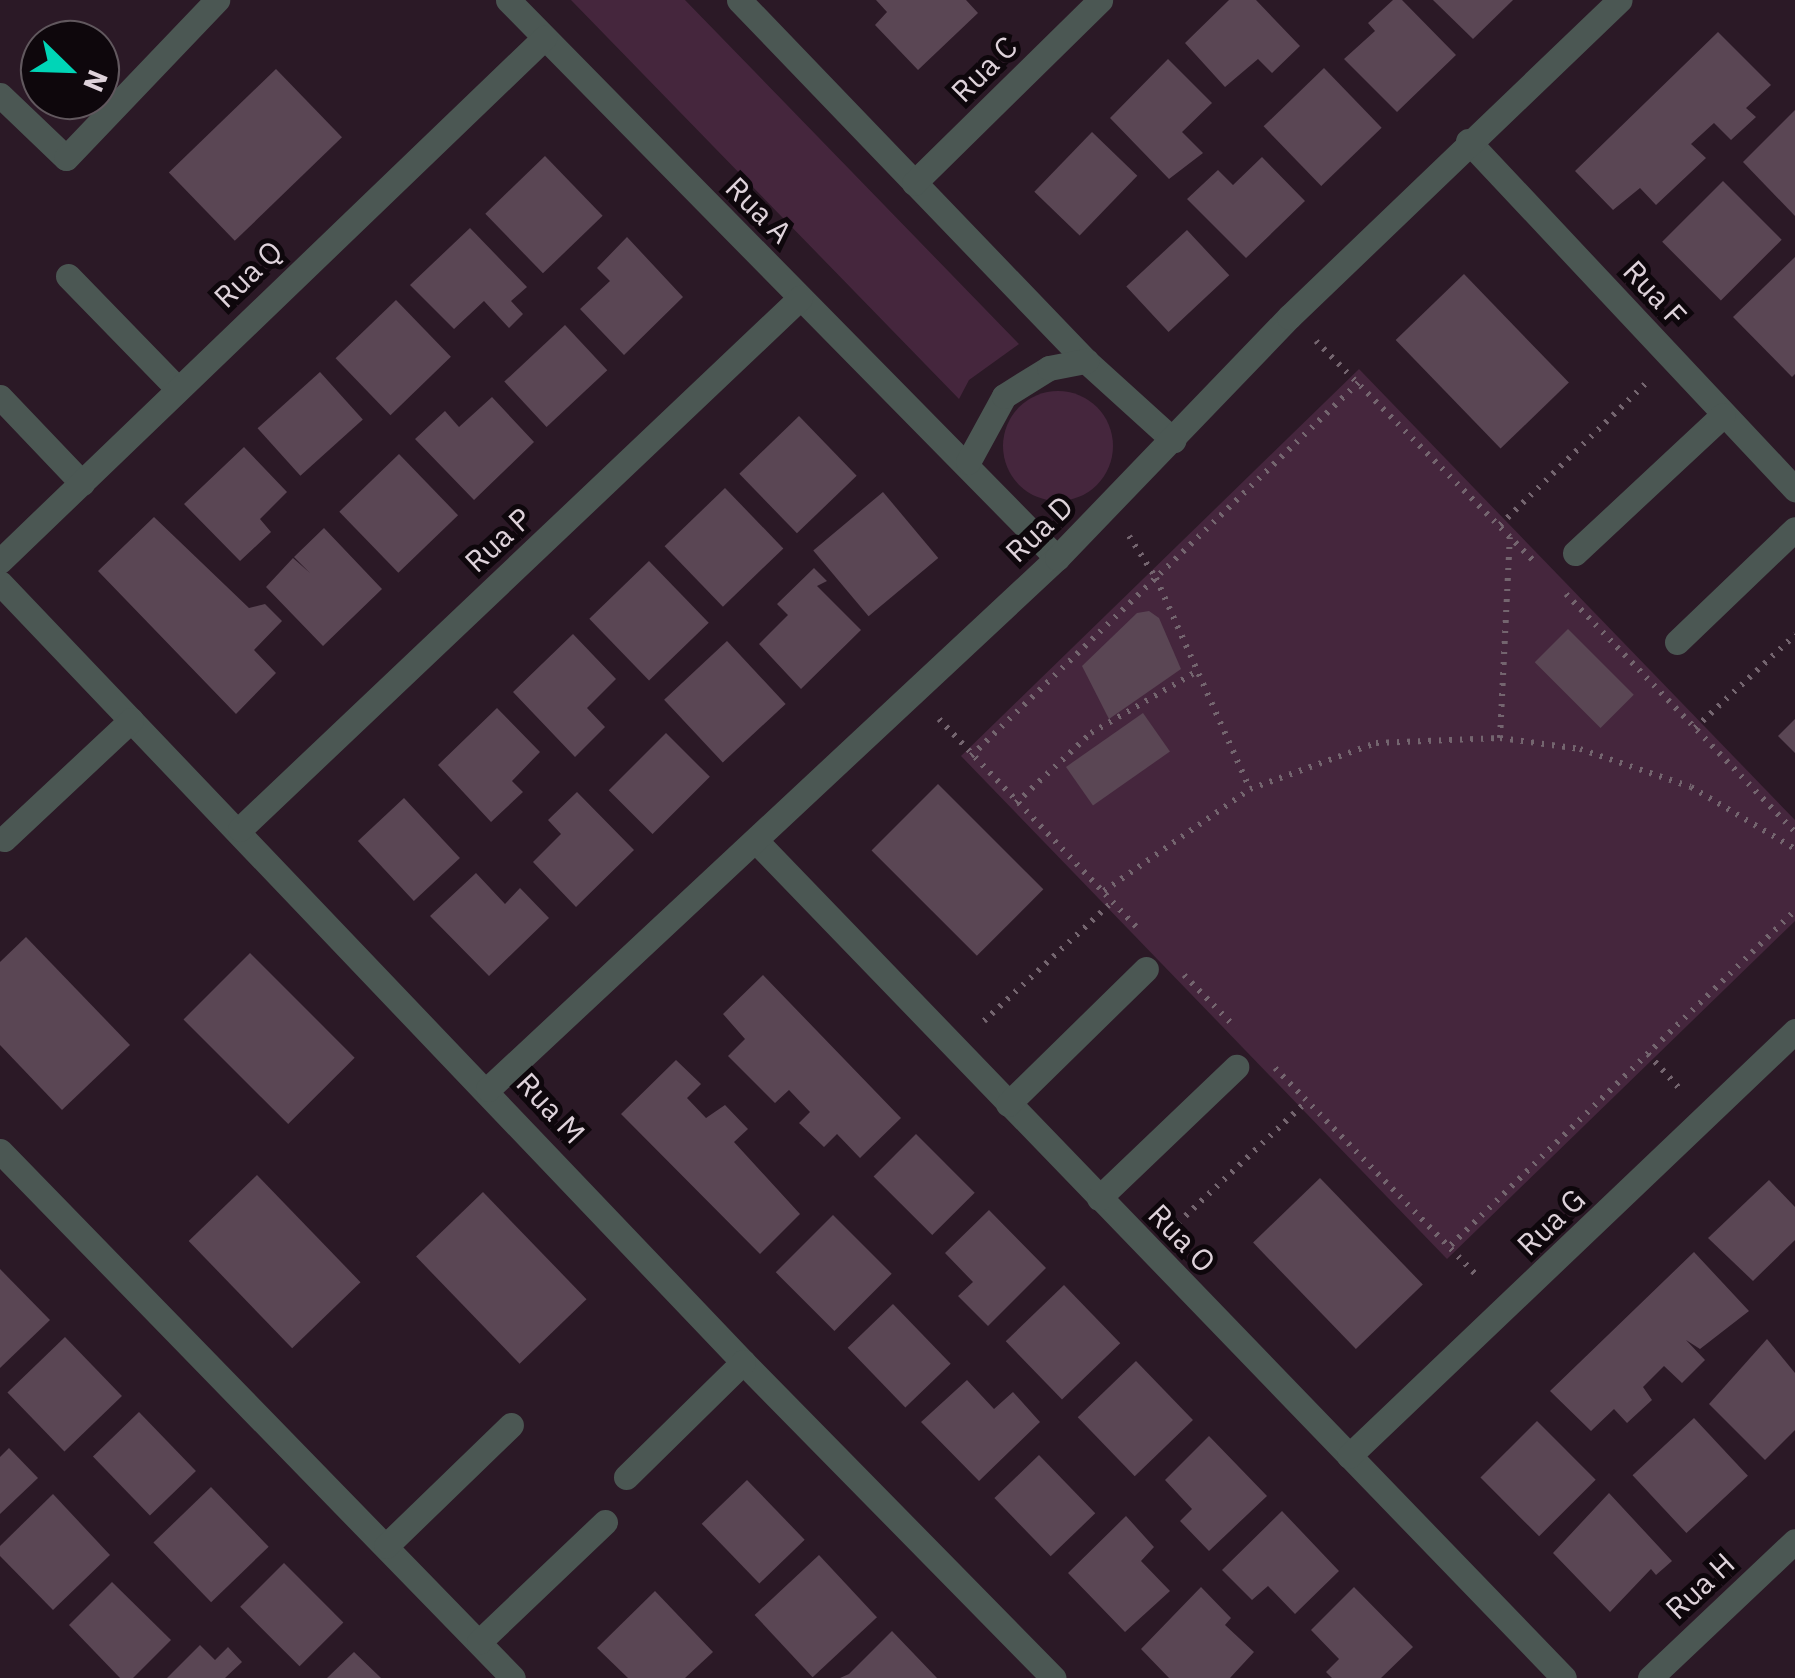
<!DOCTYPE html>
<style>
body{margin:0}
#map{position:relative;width:1795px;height:1678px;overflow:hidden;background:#2b1926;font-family:"IBM Plex Sans",sans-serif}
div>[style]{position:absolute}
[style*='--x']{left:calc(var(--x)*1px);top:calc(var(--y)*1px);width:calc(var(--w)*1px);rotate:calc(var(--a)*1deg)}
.green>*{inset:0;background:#45263d}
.round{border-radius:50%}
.building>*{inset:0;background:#5a4654;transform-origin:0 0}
.path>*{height:6px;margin-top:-3px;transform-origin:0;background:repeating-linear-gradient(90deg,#74656f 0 2.5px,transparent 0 10.5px)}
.minor>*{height:25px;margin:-12.5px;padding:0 12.5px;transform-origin:12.5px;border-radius:12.5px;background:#4b5753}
span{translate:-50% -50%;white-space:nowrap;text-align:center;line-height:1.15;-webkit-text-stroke:10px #0e070c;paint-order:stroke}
.street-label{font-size:30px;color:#ded2da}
.north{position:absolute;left:20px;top:20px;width:100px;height:100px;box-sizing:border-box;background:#0e070c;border:2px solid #61585e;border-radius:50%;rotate:113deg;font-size:28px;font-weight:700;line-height:40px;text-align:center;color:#ded2da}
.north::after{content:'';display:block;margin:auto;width:35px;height:45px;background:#00d5b7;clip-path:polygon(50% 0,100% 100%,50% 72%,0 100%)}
</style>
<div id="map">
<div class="green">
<i style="clip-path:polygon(571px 0,685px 0,1019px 344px,969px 380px,959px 399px)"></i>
<i style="clip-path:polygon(1359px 369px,1795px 820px,1795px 921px,1447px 1259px,961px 756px)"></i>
<i class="round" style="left:1003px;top:391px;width:110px;height:110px"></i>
</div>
<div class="building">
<i style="clip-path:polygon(876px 0,966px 0,978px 13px,918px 70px,875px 25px,887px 12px)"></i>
<i style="clip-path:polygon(1229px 0,1256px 0,1300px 46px,1272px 73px,1258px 59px,1225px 87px,1185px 43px)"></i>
<i style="clip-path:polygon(1393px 0,1402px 0,1456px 55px,1397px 112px,1344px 59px,1375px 31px,1368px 23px)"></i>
<i style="clip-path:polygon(1433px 0,1513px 0,1473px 39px)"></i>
<i style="clip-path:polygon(1718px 32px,1771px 85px,1746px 108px,1756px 117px,1731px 140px,1714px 123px,1691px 144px,1706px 158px,1656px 205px,1640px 188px,1613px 210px,1575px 171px)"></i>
<i style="clip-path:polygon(1168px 59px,1212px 103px,1182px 132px,1203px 153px,1169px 179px,1110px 118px)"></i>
<i style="left:1324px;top:68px;width:83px;height:84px;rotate:46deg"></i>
<i style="left:276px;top:69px;width:95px;height:149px;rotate:46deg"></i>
<i style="clip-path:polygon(1795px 110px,1795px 216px,1743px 162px)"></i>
<i style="left:1092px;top:132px;width:63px;height:83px;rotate:44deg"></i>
<i style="left:545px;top:156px;width:83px;height:83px;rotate:46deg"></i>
<i style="clip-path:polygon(1262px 157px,1305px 201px,1246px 258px,1187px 199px,1218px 170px,1233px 185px)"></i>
<i style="left:1723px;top:181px;width:83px;height:86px;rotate:45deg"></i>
<i style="clip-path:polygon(470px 228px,527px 287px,511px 301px,523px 314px,509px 328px,484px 301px,454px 329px,410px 285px)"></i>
<i style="left:1187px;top:230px;width:62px;height:83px;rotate:47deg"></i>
<i style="clip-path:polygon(627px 237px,683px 297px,624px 355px,580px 309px,610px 281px,597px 268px)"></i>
<i style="clip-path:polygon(1795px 257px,1795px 374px,1792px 377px,1733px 317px)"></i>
<i style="left:1464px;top:274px;width:151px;height:95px;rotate:46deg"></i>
<i style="left:396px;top:300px;width:79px;height:84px;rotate:46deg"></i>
<i style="left:565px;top:325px;width:62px;height:83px;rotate:47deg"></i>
<i style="left:320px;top:372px;width:64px;height:84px;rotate:48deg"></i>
<i style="clip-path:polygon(492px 397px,534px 442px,474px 500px,415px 439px,445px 411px,459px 427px)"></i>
<i style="left:799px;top:416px;width:83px;height:83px;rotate:46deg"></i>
<i style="clip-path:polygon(244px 447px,287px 492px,260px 519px,271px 532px,240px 561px,184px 504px)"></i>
<i style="left:399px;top:454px;width:85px;height:83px;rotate:46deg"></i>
<i style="left:725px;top:488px;width:84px;height:84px;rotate:46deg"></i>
<i style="left:883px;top:492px;width:86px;height:91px;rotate:50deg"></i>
<i style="clip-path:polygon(154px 517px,249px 608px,265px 604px,282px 621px,254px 650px,276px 673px,236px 714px,98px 571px)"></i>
<i style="clip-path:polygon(324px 528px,382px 589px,323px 646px,266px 587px,293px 558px,310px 573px,294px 557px)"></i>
<i style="left:649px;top:561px;width:86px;height:83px;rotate:46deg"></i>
<i style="clip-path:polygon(814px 568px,827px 581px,817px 586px,861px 630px,801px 689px,759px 644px,788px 615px,777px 604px)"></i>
<i style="clip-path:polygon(1149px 611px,1159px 618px,1181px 669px,1109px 719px,1082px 666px,1137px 613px)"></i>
<i style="left:1568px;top:629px;width:93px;height:47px;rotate:45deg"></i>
<i style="clip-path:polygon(573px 634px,616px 679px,587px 708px,605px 727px,575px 757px,513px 692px)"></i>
<i style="left:727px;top:641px;width:86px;height:86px;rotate:47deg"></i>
<i style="clip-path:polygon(497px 708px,540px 752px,512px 781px,523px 792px,491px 822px,438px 765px)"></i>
<i style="left:1143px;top:713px;width:47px;height:94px;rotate:55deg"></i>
<i style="clip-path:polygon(1795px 719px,1795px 753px,1778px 736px)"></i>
<i style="left:666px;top:733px;width:62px;height:81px;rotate:45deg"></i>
<i style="left:938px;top:784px;width:149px;height:94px;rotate:45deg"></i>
<i style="clip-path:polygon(577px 792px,634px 850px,576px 907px,533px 862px,561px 834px,548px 820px)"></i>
<i style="left:404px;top:798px;width:82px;height:63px;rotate:47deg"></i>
<i style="clip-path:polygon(476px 873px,505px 904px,520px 888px,549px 918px,489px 976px,430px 916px)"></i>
<i style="clip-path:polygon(26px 937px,130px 1045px,62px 1110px,0 1045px,0 962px)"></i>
<i style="left:250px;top:953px;width:148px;height:94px;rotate:45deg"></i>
<i style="clip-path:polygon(763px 975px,901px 1118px,860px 1158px,837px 1134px,824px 1147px,799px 1123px,810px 1112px,789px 1090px,775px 1103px,728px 1056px,745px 1039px,723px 1014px)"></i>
<i style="clip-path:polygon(676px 1060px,701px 1084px,687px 1098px,706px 1118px,725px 1105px,748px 1129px,734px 1142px,800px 1214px,760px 1254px,621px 1114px)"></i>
<i style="left:916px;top:1134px;width:83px;height:60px;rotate:45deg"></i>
<i style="left:257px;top:1175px;width:149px;height:95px;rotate:46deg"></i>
<i style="left:1320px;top:1178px;width:148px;height:93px;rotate:46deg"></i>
<i style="clip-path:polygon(1769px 1180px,1795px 1207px,1795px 1240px,1753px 1281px,1708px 1238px)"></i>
<i style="left:483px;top:1192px;width:149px;height:93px;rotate:46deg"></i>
<i style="clip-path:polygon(989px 1210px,1046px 1268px,988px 1326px,958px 1296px,973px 1282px,945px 1253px)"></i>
<i style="left:833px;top:1215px;width:83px;height:81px;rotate:45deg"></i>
<i style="clip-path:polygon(1694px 1252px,1749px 1311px,1700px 1349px,1686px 1340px,1705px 1360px,1682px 1383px,1664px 1366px,1643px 1387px,1652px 1400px,1627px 1423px,1614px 1409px,1591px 1431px,1550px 1391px)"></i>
<i style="clip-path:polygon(0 1269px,50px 1320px,0 1368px)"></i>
<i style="left:1064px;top:1285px;width:81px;height:81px;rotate:46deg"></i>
<i style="left:893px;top:1304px;width:83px;height:63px;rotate:46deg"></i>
<i style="left:65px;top:1337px;width:82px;height:80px;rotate:46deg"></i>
<i style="clip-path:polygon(1767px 1339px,1795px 1373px,1795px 1430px,1765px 1460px,1709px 1404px)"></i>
<i style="left:1136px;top:1361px;width:82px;height:81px;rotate:46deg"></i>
<i style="clip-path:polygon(967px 1380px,994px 1409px,1013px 1392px,1040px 1422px,979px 1481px,921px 1422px)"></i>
<i style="left:139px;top:1412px;width:82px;height:64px;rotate:46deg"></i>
<i style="left:1694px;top:1418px;width:79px;height:84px;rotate:47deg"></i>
<i style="left:1537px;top:1421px;width:83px;height:80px;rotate:45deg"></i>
<i style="clip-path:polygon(1209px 1436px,1267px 1496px,1209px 1551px,1180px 1521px,1192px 1509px,1165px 1480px)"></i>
<i style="clip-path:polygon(9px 1448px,38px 1478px,0 1514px,0 1457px)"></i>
<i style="left:1039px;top:1455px;width:81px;height:62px;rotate:46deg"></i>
<i style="left:747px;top:1480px;width:83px;height:63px;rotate:46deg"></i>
<i style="left:211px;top:1487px;width:83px;height:80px;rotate:46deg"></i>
<i style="clip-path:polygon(1609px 1493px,1672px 1561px,1656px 1575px,1651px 1569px,1610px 1612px,1553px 1553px)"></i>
<i style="clip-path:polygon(53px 1494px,110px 1555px,53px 1610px,0 1556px,0 1546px)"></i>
<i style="clip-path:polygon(1282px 1511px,1339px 1571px,1295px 1614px,1268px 1586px,1252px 1600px,1222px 1570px)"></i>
<i style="clip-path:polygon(1126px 1516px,1154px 1547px,1141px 1561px,1170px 1591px,1125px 1632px,1068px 1573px)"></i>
<i style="left:819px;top:1555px;width:85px;height:88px;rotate:47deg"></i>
<i style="left:284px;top:1563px;width:84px;height:62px;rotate:45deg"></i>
<i style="clip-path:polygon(112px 1582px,171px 1640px,133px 1678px,120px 1678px,69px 1625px)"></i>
<i style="clip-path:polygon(1201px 1587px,1231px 1618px,1225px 1625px,1254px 1652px,1230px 1678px,1169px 1678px,1141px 1649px)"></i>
<i style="clip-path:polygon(1354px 1587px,1413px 1647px,1381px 1678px,1332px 1678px,1326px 1672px,1339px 1659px,1311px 1630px)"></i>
<i style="clip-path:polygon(655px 1591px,713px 1652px,685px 1678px,628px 1678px,597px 1648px)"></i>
<i style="clip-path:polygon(892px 1631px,937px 1678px,840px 1678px,849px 1674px)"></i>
<i style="clip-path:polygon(200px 1645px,215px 1660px,228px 1647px,242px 1662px,225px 1678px,167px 1678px)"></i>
<i style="clip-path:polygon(354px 1652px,381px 1678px,327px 1678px)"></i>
</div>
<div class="path">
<i style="--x:1316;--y:341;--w:313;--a:45.3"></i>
<i style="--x:1500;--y:525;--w:204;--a:-44.2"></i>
<i style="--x:1129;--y:536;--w:50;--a:57.3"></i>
<i style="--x:1156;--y:578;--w:231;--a:66"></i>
<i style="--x:1566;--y:594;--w:330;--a:46.1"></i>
<i style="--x:939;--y:719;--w:292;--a:46.5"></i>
<i style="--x:1695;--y:728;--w:137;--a:-42.9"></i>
<i style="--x:1500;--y:738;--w:201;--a:-87.2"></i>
<i style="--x:971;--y:756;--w:540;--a:-43.95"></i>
<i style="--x:1016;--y:803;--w:103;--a:-43"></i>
<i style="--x:1091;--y:733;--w:119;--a:-30.2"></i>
<i style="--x:1104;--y:891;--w:178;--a:-34.9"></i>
<i style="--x:1250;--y:789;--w:134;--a:-20.1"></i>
<i style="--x:1376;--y:743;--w:124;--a:-2.3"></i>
<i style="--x:1500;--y:738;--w:81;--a:7.8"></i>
<i style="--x:1580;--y:749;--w:117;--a:18.9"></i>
<i style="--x:1691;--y:787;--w:121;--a:30.8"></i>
<i style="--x:1184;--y:975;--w:73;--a:45.6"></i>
<i style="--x:984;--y:1021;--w:175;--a:-42.9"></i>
<i style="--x:1648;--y:1054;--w:45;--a:47.7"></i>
<i style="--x:1275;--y:1068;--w:293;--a:45.8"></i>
<i style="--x:1178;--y:1223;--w:178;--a:-43.4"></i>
<i style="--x:1451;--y:1245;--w:479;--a:-44.2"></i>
</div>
<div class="minor">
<i style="--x:508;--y:0;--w:783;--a:45.47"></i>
<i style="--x:739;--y:0;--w:501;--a:46.13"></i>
<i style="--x:1086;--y:361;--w:118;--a:42.2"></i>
<i style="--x:0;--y:95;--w:91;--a:43.7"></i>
<i style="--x:66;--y:158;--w:219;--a:-46.3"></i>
<i style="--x:1468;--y:141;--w:478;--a:46.8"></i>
<i style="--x:914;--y:183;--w:261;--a:-44.5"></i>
<i style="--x:68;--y:276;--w:155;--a:45.8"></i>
<i style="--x:0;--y:397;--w:119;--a:46.4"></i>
<i style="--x:968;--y:462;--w:75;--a:-61.4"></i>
<i style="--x:1004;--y:396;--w:53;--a:-31.9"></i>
<i style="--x:1049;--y:368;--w:38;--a:-11"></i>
<i style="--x:1575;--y:553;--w:202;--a:-43"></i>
<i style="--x:0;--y:561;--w:755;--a:-43.87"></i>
<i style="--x:0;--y:583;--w:1077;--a:46.35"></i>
<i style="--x:743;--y:1362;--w:443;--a:45.5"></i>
<i style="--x:1677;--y:642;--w:163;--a:-43.8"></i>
<i style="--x:240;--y:829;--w:772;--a:-43.48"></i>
<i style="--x:4;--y:839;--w:174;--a:-43.1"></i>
<i style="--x:756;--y:841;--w:1163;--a:46.01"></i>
<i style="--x:488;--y:1089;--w:778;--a:-43.02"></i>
<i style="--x:1057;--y:558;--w:335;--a:-46.1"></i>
<i style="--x:1289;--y:317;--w:458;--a:-43.8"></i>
<i style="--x:1008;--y:1104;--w:193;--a:-44.4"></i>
<i style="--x:0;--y:1151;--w:735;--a:45.77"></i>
<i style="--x:1099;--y:1198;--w:190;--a:-43.7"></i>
<i style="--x:1349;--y:1456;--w:616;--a:-43.62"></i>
<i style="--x:626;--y:1477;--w:164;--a:-44.5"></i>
<i style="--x:386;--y:1546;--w:174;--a:-44.1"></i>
<i style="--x:479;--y:1642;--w:174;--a:-43.6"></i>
<i style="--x:1650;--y:1678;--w:199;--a:-43.4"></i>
</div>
<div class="street-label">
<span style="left:984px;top:69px;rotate:-45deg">Rua C</span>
<span style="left:759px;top:210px;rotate:45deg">Rua A</span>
<span style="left:248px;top:274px;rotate:-44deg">Rua Q</span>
<span style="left:1655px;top:293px;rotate:47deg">Rua F</span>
<span style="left:1039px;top:529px;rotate:-44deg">Rua D</span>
<span style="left:498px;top:540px;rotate:-43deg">Rua P</span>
<span style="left:551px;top:1108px;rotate:47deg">Rua M</span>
<span style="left:1551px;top:1222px;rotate:-44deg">Rua G</span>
<span style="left:1182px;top:1238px;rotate:46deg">Rua O</span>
<span style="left:1700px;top:1586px;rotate:-43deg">Rua H</span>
</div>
<div class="north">N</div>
</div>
